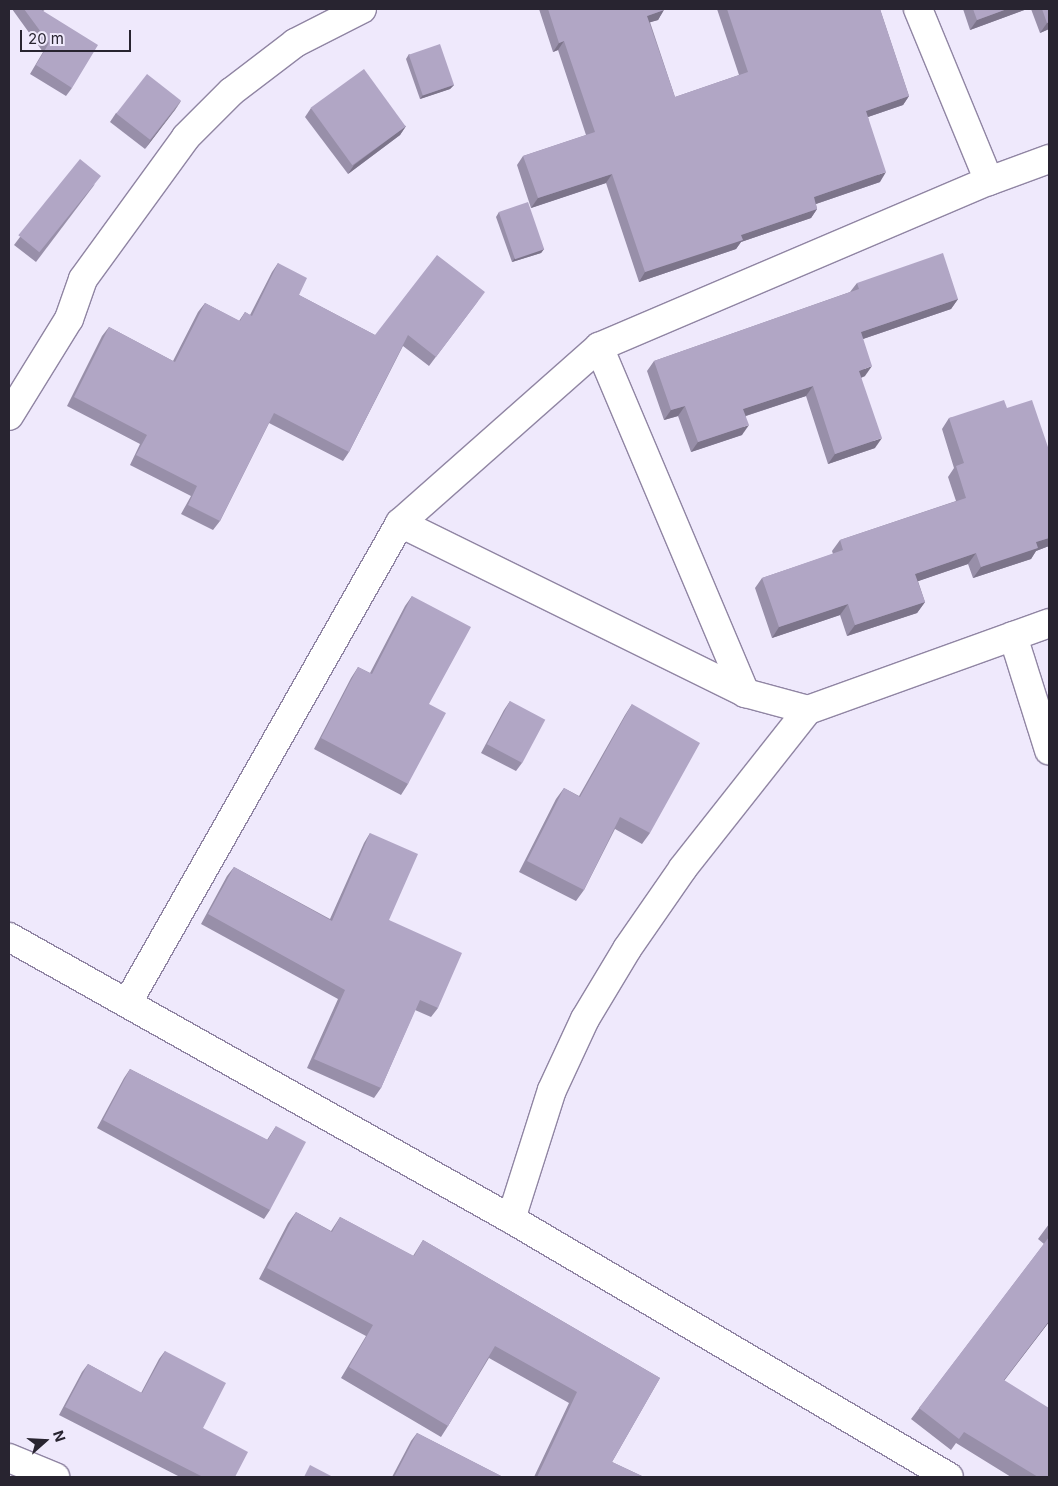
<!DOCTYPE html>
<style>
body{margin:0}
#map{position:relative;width:1058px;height:1486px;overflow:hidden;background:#efe9fc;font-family:Inter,sans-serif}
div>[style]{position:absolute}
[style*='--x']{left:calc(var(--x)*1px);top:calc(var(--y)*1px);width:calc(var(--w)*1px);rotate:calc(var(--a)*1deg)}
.roads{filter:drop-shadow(1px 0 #9085a3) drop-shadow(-1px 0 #9085a3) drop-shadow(0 1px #9085a3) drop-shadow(0 -1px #9085a3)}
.minor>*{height:28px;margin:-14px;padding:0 14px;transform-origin:14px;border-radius:14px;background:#fff}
.wall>*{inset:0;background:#988fa9}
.shaded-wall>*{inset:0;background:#7c748a}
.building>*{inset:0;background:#b1a6c5;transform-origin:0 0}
span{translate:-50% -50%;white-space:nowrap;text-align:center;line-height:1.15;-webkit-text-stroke:4px #efe9fc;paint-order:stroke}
.frame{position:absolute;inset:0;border:10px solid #282430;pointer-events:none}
.north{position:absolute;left:20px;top:1416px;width:50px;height:50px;-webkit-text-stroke:4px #efe9fc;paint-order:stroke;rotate:71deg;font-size:14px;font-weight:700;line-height:20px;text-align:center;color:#282430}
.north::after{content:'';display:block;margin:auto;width:18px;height:22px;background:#282430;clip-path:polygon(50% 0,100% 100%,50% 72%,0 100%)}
.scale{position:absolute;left:20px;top:30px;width:111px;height:22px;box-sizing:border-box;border:2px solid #282430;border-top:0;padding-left:6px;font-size:15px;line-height:18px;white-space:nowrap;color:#282430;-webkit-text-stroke:4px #efe9fc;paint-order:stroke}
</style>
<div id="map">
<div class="roads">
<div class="minor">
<i style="--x:918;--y:9;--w:186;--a:67.6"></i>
<i style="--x:599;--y:347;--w:376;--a:67.1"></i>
<i style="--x:9;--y:416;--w:114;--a:-58.3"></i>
<i style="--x:69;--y:319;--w:42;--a:-70.7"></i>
<i style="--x:83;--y:279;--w:175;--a:-54"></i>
<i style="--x:186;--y:137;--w:64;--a:-45"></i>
<i style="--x:231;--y:92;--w:81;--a:-37.4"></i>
<i style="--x:295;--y:43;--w:75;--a:-26.9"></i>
<i style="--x:400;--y:523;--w:385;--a:26.2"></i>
<i style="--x:745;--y:693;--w:65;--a:15.1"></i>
<i style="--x:1013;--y:636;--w:120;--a:72.5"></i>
<i style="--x:9;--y:937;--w:576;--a:29.33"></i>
<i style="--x:511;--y:1219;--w:508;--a:30.5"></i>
<i style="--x:128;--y:1002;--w:551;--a:-60.41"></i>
<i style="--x:400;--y:523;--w:266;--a:-41.5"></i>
<i style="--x:599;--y:347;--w:424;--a:-23.1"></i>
<i style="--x:989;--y:181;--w:64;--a:-20.1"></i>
<i style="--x:511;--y:1219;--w:135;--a:-72.4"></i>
<i style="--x:552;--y:1090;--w:78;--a:-65.1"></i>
<i style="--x:585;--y:1019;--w:82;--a:-59"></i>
<i style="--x:627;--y:949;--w:98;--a:-55.3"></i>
<i style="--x:683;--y:868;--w:201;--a:-51.7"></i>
<i style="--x:808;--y:710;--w:256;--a:-19.8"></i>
<i style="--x:9;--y:1458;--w:50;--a:22.4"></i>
</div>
</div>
<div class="wall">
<i style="clip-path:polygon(12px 9px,46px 9px,43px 11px,72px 88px,66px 96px,30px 74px,43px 52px)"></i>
<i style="clip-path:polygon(539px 9px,664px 9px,658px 20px,650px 22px,675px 97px,739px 75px,717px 9px,880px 9px,909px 96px,903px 105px,868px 117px,880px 182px,816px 204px,817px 209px,811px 218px,741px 242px,736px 249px,639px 282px,606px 183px,531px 208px,517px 165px,523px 156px,586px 135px,558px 50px,553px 52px)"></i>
<i style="clip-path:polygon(963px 9px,1027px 9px,970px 30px)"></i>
<i style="clip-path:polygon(1031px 9px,1049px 9px,1049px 29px,1040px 33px)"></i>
<i style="clip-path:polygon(409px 54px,454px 85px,450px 89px,420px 99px,406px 59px)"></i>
<i style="clip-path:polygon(181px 101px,145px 149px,110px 122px,116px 113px)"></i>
<i style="clip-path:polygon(311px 108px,406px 126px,400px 135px,348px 174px,305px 117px)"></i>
<i style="clip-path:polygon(95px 184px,36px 262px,14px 245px,20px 237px)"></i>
<i style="clip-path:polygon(499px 212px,544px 249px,541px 253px,512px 262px,496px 217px)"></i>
<i style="clip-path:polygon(278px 263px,299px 295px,375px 335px,478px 301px,429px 366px,403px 346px,349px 452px,343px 461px,269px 423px,220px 521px,213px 530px,181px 514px,191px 496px,130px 465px,140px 444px,67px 406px,102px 336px,109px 327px,173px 361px,198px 312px,205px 303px,239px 321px,245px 312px,250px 315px,272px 272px)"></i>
<i style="clip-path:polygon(857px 283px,958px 299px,951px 309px,863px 339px,865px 376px,861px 378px,875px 448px,828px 464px,806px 396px,746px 416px,742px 435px,691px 452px,678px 416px,664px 420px,647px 371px,654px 361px,850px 292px)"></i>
<i style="clip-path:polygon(1007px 408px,1049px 450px,1049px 546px,1036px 551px,1031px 559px,973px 578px,968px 564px,918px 581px,925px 602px,917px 613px,847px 636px,840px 615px,772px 638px,755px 588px,762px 578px,833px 554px,832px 551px,840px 540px,956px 501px,948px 477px,954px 468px,942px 429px,949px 418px)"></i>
<i style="clip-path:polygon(412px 596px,429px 704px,408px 784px,401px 795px,314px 749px,351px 678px,358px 667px,370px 673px,405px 606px)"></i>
<i style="clip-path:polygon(510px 701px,522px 763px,516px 771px,481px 753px,504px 710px)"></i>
<i style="clip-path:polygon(632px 704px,650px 833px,642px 844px,615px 829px,584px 890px,576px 901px,519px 872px,556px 799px,564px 788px,579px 796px,625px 715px)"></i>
<i style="clip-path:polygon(370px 833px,389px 920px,438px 1008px,431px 1017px,415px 1010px,381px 1088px,374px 1098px,307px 1068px,338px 999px,201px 924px,227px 876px,234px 867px,330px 919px,364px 843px)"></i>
<i style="clip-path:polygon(130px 1069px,267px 1140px,276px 1126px,270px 1210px,264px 1219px,97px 1128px,124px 1078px)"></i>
<i style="clip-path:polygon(296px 1212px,331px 1231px,340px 1217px,413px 1256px,423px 1240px,660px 1378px,612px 1462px,644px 1477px,534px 1477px,569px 1403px,489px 1358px,448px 1426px,441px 1437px,341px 1378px,366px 1336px,259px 1279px,288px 1223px)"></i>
<i style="clip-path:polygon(1049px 1224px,1049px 1322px,1004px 1381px,1049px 1477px,1011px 1477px,956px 1443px,951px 1450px,911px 1419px,1044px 1244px,1038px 1239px)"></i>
<i style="clip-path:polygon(165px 1351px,203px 1428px,235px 1477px,180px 1477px,59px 1415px,82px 1372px,88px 1364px,141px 1393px,159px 1359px)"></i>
<i style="clip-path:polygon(417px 1433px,503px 1477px,392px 1477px,411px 1441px)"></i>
</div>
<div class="shaded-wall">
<i style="clip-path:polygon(1007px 9px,1027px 9px,970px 30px,977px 20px)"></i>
<i style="clip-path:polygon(664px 10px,658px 20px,641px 25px,647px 16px)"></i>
<i style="clip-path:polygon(1049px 22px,1049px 29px,1040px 33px,1047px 23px)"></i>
<i style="clip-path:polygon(564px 41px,558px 50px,553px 52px,559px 43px)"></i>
<i style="clip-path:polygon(454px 85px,450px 89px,420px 99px,423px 95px)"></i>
<i style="clip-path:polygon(909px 96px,903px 105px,859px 120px,866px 111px)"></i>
<i style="clip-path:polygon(181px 101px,175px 110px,145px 149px,151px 140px)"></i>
<i style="clip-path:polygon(406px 126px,400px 135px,348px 174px,354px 165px)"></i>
<i style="clip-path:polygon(886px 172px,880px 182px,807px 207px,814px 197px)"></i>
<i style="clip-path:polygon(612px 174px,606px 183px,531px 208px,538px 198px)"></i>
<i style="clip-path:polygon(817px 209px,811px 218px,741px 242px,736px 249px,639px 282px,645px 272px,741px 235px)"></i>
<i style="clip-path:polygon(544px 249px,541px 253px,512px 262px,515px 258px)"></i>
<i style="clip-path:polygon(958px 299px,951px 309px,854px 342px,861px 332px)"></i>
<i style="clip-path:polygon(872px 366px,865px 376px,852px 381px,859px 371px)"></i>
<i style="clip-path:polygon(813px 386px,806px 396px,736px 419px,743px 409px)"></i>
<i style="clip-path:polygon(685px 406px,678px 416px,664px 420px,671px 410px)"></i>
<i style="clip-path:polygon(749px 425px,742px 435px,691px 452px,698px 442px)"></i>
<i style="clip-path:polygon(882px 438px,875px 448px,828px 464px,835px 454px)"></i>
<i style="clip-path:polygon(1049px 538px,1049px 546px,1036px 551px,1031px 559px,973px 578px,981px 567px,1036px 542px)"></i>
<i style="clip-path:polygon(976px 553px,968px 564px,907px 585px,915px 574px)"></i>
<i style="clip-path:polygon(925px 602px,917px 613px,847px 636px,855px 625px)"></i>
<i style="clip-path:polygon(848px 604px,840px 615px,772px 638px,779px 627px)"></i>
<i style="clip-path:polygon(1049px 1321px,1049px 1322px,995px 1392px,1004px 1380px)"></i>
</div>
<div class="building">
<i style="clip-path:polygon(24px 9px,41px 9px,40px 9px,98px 45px,72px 88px,36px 65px,49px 43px)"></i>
<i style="clip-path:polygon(548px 9px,664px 9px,664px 10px,647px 16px,675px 97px,748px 72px,727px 9px,880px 9px,909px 96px,866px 111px,886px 172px,814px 197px,817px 209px,741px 235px,743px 240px,645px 272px,612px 174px,538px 198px,523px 156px,595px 132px,564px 41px,559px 43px)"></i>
<i style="clip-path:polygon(973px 9px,1007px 9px,977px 20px)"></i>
<i style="clip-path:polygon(1042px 9px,1049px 9px,1049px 22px,1047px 23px)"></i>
<i style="left:440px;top:44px;width:43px;height:33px;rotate:71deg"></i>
<i style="left:364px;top:69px;width:71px;height:66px;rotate:54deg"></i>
<i style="left:147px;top:74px;width:43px;height:50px;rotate:38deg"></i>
<i style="left:80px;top:159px;width:27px;height:98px;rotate:39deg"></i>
<i style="left:528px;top:202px;width:50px;height:31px;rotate:71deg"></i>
<i style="clip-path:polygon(943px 253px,958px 299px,861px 332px,872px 366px,859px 371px,882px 438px,835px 454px,813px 386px,743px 409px,749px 425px,698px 442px,685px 406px,671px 410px,654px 361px,859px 289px,857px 283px)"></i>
<i style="clip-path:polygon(437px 255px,485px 292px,436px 357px,408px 335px,349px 452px,274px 413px,220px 521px,188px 505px,197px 486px,136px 455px,147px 435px,74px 397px,109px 327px,175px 362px,205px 303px,240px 321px,245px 312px,252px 316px,278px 263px,307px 278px,299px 295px,375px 335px)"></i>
<i style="clip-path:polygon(1004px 400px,1007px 408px,1032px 400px,1049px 450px,1049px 538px,1036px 542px,1038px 548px,981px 567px,976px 553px,915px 574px,925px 602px,855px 625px,848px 604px,779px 627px,762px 578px,843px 550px,840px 540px,966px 498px,956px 466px,964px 463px,949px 418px)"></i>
<i style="clip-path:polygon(412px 596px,471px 627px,429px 704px,446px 713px,408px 784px,321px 738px,358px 667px,372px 674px)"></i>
<i style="left:510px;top:701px;width:40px;height:49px;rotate:28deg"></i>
<i style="clip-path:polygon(632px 704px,700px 743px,650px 833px,620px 817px,584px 890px,527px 861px,564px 788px,580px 797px)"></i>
<i style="clip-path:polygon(370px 833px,418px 854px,389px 920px,462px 953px,438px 1008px,420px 1000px,381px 1088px,314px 1059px,345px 990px,208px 914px,234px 867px,332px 921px)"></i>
<i style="clip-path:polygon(130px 1069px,268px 1140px,276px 1126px,306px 1142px,270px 1210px,103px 1120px)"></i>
<i style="clip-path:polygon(296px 1212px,332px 1232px,340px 1217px,414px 1256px,423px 1240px,660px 1378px,612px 1462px,644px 1477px,537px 1477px,577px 1392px,495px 1346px,448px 1426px,349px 1367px,373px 1325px,267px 1268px)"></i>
<i style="clip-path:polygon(1049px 1237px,1049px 1321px,1004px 1380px,1049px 1408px,1049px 1477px,1038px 1477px,964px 1432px,959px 1439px,919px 1408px)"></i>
<i style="clip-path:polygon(165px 1351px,226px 1383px,203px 1428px,248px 1452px,235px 1477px,203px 1477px,65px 1407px,88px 1364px,142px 1393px)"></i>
<i style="clip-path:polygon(417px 1433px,503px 1477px,394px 1477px)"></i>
<i style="clip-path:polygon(310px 1465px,333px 1477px,304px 1477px)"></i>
</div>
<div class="frame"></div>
<div class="north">N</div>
<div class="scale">20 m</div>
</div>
